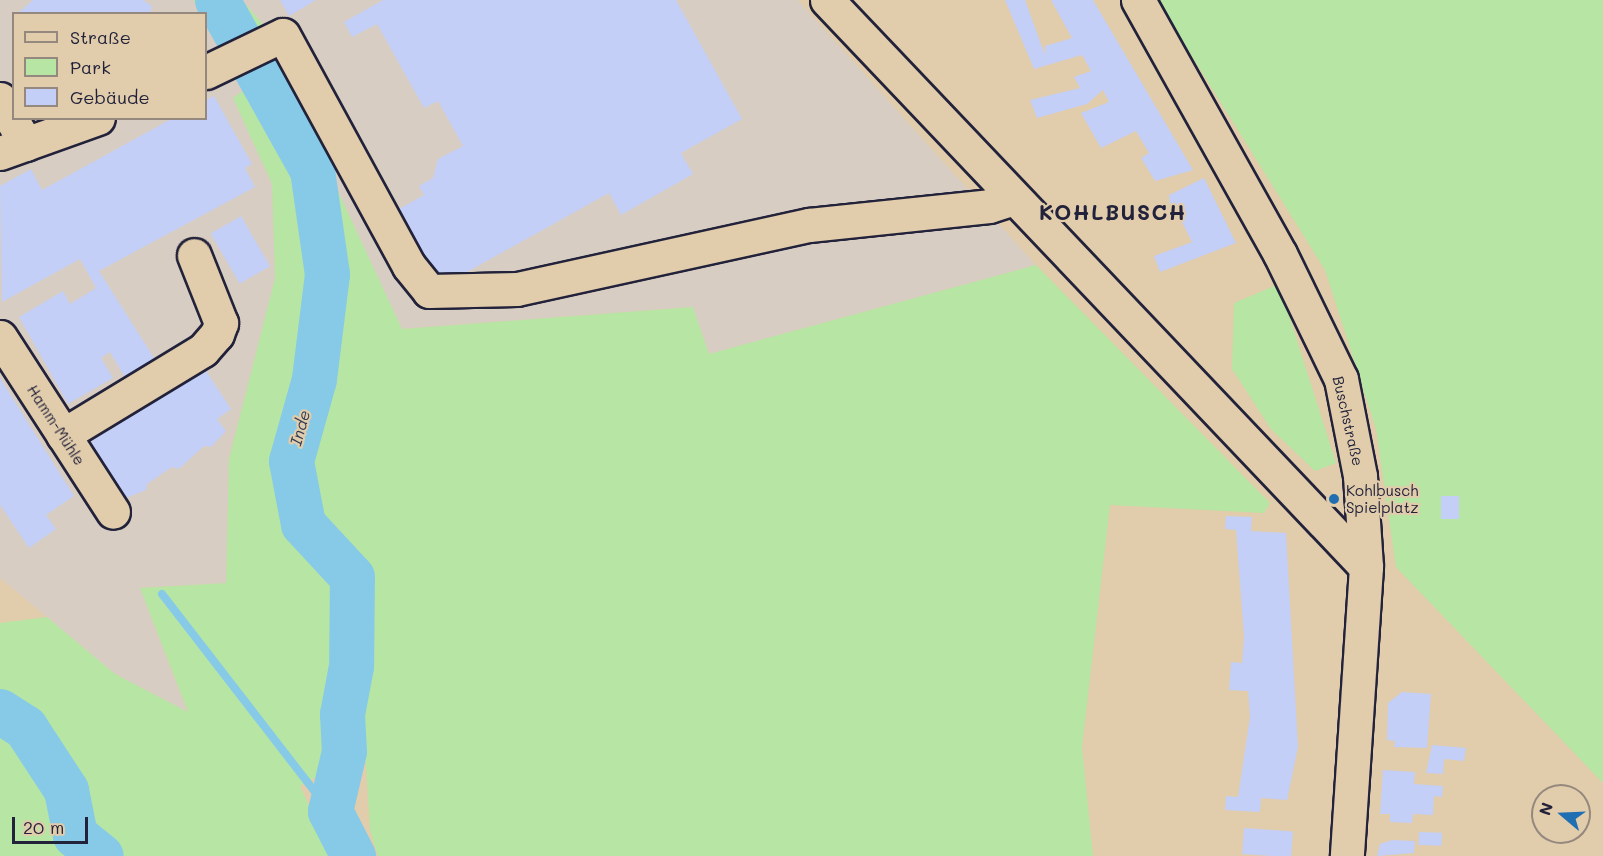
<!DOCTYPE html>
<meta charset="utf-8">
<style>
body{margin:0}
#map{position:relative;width:1603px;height:856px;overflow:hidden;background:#e1ccab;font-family:Mali,sans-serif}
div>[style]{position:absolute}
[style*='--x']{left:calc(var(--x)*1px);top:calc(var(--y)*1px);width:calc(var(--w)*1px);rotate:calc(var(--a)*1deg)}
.built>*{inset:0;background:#d8cdc2}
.green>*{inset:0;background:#b7e5a4}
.stream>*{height:8px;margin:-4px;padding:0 4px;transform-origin:4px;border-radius:4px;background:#87cae8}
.river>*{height:45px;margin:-22.5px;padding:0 22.5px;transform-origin:22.5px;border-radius:22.5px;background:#87cae8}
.building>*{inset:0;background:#c3cff6;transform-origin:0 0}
.roads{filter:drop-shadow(2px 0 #22223b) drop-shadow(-2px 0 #22223b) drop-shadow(0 2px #22223b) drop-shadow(0 -2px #22223b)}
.minor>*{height:33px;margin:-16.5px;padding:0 16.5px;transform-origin:16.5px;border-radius:16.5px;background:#e1ccab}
.dots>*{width:16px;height:16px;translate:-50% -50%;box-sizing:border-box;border:3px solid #e1ccab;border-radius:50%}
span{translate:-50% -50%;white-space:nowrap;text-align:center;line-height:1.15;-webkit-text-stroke:4.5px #e1ccab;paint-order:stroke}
.street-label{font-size:15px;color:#22223b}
.poi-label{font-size:15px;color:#22223b}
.left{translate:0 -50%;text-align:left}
.water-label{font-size:16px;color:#313b55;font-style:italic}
.district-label{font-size:21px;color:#22223b;font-weight:700;letter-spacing:1.5px}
.legend{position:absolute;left:12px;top:12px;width:195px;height:108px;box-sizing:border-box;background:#e1ccab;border:2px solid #95887e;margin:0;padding:8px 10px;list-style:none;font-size:18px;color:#22223b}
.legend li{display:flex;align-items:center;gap:12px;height:30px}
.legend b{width:30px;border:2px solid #95887e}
.north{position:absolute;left:1531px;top:784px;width:60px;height:60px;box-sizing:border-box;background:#e1ccab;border:2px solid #95887e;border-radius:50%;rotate:289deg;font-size:16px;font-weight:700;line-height:24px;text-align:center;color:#22223b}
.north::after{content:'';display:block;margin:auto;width:21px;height:27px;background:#1f6fb2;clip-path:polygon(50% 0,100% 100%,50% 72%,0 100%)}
.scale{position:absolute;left:12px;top:817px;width:76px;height:27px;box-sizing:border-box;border:3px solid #22223b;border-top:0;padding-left:8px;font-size:18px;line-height:21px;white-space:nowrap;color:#22223b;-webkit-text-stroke:4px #e1ccab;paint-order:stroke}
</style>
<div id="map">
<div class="built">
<i style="clip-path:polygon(0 0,193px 0,200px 13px,14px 14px,14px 118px,206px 118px,206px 23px,224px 55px,273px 36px,242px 0,798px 0,1036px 265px,709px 354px,692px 307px,401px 329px,280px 65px,233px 98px,272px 184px,275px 278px,229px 459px,226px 583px,140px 588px,188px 713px,115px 674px,0 578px)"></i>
</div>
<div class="green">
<i style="clip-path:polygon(193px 0,242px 0,273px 36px,223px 55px,206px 14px)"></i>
<i style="clip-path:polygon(1157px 0,1603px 0,1603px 783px,1396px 567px,1376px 429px,1325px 270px)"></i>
<i style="clip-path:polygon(279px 64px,402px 329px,693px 307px,709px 354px,1036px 265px,1270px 503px,1264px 513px,1110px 505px,1082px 747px,1093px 856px,378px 856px,370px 830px,365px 750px,300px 786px,332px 856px,0 856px,0 623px,47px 617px,115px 674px,188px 712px,140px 588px,226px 583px,229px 459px,275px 278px,272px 184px,233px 98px)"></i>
<i style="clip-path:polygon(1279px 284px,1336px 463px,1315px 471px,1271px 429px,1232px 369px,1234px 303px)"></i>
</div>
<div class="stream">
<i style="--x:162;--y:594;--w:274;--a:52.3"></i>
</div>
<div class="river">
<i style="--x:217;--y:0;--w:195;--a:60.8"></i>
<i style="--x:312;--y:170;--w:105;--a:81.8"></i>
<i style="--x:327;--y:274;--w:106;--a:97.1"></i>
<i style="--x:314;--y:379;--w:85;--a:105.7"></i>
<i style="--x:291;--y:461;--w:64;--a:79.2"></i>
<i style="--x:303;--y:524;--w:72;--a:47.2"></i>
<i style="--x:352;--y:577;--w:89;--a:90.6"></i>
<i style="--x:351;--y:666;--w:49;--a:100.6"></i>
<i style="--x:342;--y:714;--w:37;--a:87"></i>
<i style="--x:344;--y:751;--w:62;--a:103.1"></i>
<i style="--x:330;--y:811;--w:51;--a:62.9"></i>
<i style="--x:0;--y:711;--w:30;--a:33"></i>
<i style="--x:25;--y:727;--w:75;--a:56.9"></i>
<i style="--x:66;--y:790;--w:46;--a:78.7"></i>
<i style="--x:75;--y:835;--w:33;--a:39"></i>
</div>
<div class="building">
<i style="clip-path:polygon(33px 0,143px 0,152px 6px,150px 14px,17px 14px)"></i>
<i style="clip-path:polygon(280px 0,316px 0,289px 16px)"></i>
<i style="clip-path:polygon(383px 0,676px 0,742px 119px,681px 153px,693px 174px,621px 215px,609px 193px,440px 287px,397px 210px,424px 195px,419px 186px,433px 178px,438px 159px,463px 146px,438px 101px,424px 108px,377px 24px,352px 37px,344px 22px)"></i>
<i style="clip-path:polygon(1005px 0,1025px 0,1045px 55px,1045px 46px,1072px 38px,1051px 0,1093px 0,1193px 170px,1155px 181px,1141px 158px,1149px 153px,1136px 131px,1101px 148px,1081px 113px,1109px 102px,1103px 90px,1087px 104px,1037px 118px,1030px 100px,1080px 88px,1074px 77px,1091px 71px,1082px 55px,1034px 69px)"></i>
<i style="clip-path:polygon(214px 96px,252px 164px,245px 168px,255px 187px,99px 271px,156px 361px,126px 379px,110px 352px,101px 358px,113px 378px,68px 404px,19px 317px,63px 291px,70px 304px,96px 288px,80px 259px,2px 302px,0 186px,31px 169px,42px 190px,173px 118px,206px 118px,206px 100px)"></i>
<i style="clip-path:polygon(1204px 178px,1236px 243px,1160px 272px,1154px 256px,1192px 242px,1178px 214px,1171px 217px,1169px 195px)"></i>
<i style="left:241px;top:216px;width:58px;height:35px;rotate:60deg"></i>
<i style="clip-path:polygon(204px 368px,231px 409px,217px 419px,226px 431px,211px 447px,204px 446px,179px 469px,172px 467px,147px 484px,146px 490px,126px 498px,90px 444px,104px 428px,111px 430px,137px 407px,144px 408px,169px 385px)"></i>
<i style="clip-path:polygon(0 378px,74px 496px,46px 515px,56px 529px,29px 548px,0 505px)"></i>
<i style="left:1441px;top:496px;width:18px;height:23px"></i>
<i style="clip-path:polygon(1226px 516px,1252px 517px,1251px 531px,1286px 533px,1298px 747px,1287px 800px,1261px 798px,1260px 812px,1225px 810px,1226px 796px,1238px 797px,1250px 717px,1248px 691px,1229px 690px,1231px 662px,1242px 663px,1244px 637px,1236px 530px,1225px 529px)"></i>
<i style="clip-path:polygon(1402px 692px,1431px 694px,1427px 748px,1394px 747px,1395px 741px,1387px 740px,1388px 703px)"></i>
<i style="clip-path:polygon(1432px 745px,1466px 748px,1464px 761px,1444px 759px,1443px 774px,1426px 773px)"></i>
<i style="clip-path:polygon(1383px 770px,1415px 772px,1414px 784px,1443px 786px,1442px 797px,1434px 796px,1433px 815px,1413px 814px,1412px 823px,1390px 822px,1390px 814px,1380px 814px)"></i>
<i style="left:1244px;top:828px;width:49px;height:26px;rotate:4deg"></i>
<i style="left:1419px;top:832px;width:23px;height:13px;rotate:2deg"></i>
<i style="clip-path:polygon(1392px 840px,1415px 841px,1414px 853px,1377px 856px,1380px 844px)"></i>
</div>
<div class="roads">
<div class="minor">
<i style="--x:827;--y:0;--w:782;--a:46.45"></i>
<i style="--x:1138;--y:0;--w:291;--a:60.8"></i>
<i style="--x:1280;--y:254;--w:139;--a:64"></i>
<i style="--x:1341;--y:379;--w:99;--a:78.9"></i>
<i style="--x:1360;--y:476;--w:91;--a:86.2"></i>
<i style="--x:1366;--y:567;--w:290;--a:93.8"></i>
<i style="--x:206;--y:72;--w:85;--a:-25.7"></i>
<i style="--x:283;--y:35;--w:263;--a:61.4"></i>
<i style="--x:409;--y:266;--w:32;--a:51"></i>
<i style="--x:429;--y:291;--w:88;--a:-1.3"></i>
<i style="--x:517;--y:289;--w:299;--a:-12.4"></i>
<i style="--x:809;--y:225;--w:181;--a:-6"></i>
<i style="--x:989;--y:206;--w:26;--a:-18"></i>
<i style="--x:0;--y:99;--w:52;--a:60"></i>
<i style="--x:0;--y:153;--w:104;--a:-19.7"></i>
<i style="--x:0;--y:337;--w:208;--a:57.1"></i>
<i style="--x:63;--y:435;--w:164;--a:-31.3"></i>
<i style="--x:203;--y:350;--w:21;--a:-49"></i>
<i style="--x:217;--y:334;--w:12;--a:-70"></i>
<i style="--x:221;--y:323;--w:73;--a:-111.7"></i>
</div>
</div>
<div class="dots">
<i style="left:1334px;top:499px;background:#1f6fb2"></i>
</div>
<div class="street-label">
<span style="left:1348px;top:421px;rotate:77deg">Buschstraße</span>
<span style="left:56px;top:425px;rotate:57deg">Hamm-Mühle</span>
</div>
<div class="poi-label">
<span class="left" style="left:1346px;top:499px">Kohlbusch<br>Spielplatz</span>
</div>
<div class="water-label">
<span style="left:300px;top:428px;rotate:-74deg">Inde</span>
</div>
<div class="district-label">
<span style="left:1113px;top:212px">KOHLBUSCH</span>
</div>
<ul class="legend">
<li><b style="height:8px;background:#e1ccab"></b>Straße</li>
<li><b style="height:16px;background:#b7e5a4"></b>Park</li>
<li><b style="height:16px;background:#c3cff6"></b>Gebäude</li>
</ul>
<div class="north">N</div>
<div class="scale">20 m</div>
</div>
